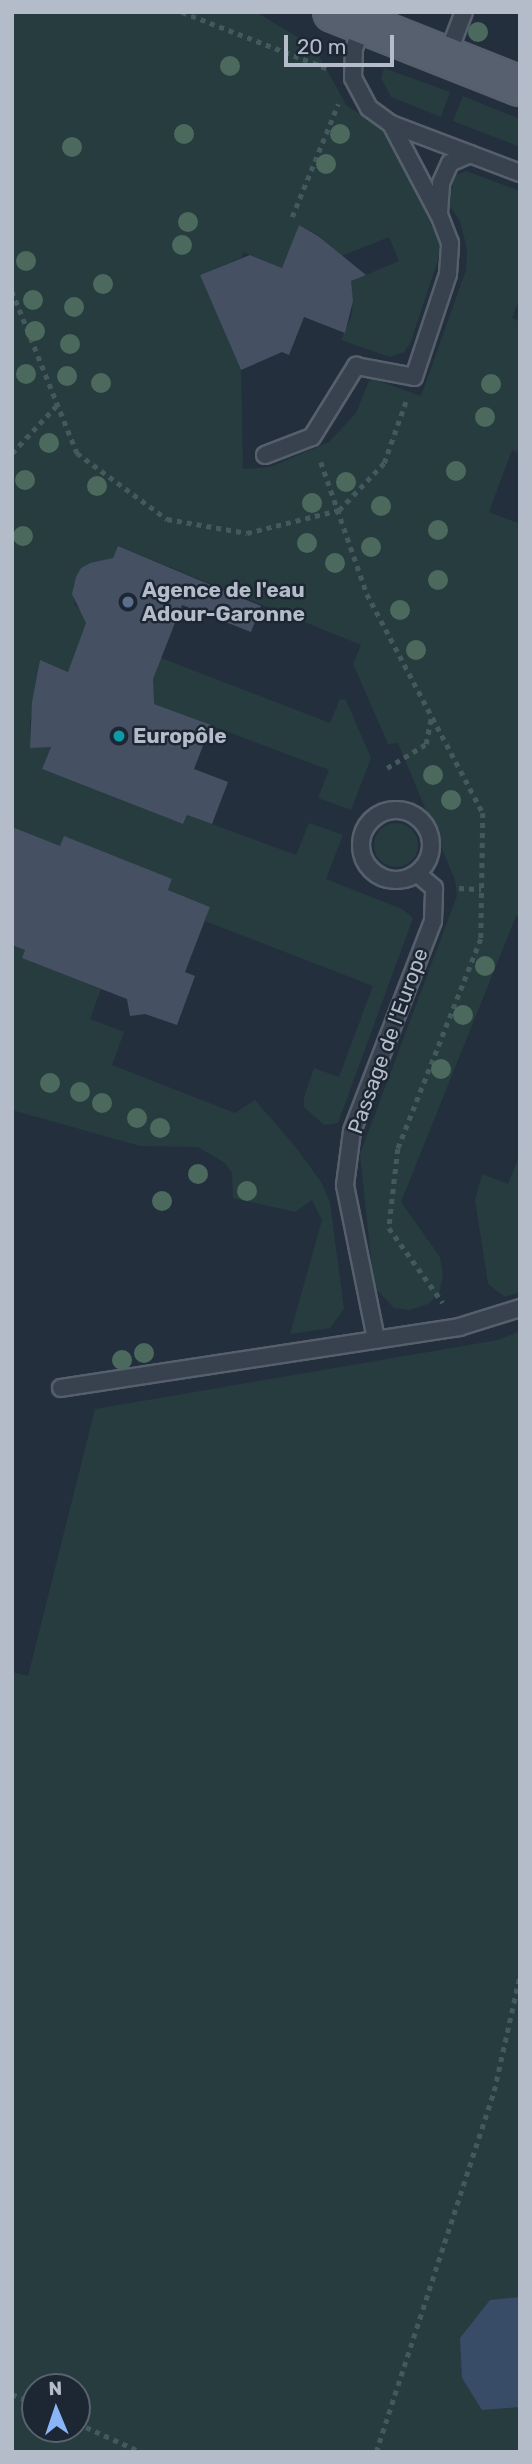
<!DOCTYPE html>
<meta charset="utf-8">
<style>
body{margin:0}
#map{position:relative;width:532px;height:2464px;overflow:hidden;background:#242f3e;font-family:Rubik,sans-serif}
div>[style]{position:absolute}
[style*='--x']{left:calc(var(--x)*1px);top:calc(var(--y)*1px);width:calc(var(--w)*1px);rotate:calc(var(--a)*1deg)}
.green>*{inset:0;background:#263c3f}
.round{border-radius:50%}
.water>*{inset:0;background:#394c67}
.building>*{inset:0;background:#455162}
.path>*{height:4.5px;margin-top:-2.25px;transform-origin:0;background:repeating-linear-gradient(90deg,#44595c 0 5px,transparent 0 10px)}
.roads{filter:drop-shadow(2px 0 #565f6c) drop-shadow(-2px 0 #565f6c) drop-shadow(0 2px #565f6c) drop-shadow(0 -2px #565f6c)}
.service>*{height:16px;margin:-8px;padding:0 8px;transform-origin:8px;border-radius:8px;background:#38414e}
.service>.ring{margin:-8px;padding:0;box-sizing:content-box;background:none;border:16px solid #38414e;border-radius:50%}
.primary>*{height:38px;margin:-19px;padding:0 19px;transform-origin:19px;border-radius:19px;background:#56606e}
.trees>*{width:20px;height:20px;margin:-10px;border-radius:50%;background:#4b6a5d}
.dots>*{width:19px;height:19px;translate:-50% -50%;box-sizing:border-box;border:4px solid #1d2633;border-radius:50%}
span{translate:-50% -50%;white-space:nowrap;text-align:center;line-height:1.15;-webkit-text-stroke:5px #1d2633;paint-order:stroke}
.poi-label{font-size:21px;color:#b4bcc9;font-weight:700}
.left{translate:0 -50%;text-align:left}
.street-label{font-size:21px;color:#b4bcc9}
.frame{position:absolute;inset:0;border:14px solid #b4bcc9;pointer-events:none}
.north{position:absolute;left:21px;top:2373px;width:70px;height:70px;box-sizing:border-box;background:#1d2633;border:2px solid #59626f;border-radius:50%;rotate:358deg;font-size:19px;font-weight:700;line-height:28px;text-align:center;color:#b4bcc9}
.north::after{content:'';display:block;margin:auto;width:24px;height:32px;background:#8ab4f8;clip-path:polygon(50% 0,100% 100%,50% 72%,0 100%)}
.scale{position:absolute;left:284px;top:35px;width:110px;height:32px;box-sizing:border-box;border:4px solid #b4bcc9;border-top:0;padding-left:9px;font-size:21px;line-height:24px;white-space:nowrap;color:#b4bcc9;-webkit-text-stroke:5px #1d2633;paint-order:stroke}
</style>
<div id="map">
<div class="green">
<i style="clip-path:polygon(12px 12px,256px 12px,314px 47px,347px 106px,388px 131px,442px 248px,410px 344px,404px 352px,390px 357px,341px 340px,351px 317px,353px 301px,349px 282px,399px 261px,389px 237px,339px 257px,319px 236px,299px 225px,282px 268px,243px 252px,241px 258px,200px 275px,241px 370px,243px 469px,270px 467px,329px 442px,356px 413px,370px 378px,421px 396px,466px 270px,467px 249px,460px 221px,448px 204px,448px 187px,452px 177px,466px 171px,520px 191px,520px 298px,512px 318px,520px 322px,520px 453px,512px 450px,489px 512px,520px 524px,520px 917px,516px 916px,401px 1202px,440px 1257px,443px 1276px,439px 1294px,428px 1304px,409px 1310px,394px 1308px,374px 1287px,360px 1154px,457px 896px,455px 880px,398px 743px,388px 744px,353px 664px,361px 645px,118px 546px,112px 560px,90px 563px,81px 568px,73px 587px,75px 605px,88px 619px,161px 658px,330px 723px,340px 699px,346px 700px,371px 758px,351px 810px,318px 798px,329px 770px,40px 661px,30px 722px,31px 747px,51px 747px,42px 769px,183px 824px,187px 815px,296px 855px,309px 823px,343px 835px,326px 879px,402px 909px,413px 918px,338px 1123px,324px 1125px,304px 1107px,304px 1097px,314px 1068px,339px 1077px,373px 986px,205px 921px,210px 907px,168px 890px,172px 879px,56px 857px,12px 827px)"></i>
<i style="clip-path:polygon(384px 68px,450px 92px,441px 117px,391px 97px,381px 78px)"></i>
<i style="clip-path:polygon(463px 96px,520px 119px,520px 147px,453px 121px)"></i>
<i class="round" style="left:374px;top:823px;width:44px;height:44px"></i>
<i style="clip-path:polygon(12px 945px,25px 950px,23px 958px,101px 989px,90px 1019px,124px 1032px,112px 1065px,235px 1113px,255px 1100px,295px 1146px,321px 1182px,330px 1202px,344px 1309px,330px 1328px,290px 1334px,322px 1220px,312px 1200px,295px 1212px,233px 1198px,232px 1173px,225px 1163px,198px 1147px,140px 1146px,12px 1110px)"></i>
<i style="clip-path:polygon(520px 1154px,520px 1292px,505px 1297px,488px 1284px,475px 1200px,482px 1174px,508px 1184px)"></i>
<i style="clip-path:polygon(evenodd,520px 1331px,520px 2452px,12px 2452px,12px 1672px,28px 1676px,95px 1409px,498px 1340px,520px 1331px,35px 2387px,77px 2387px,77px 2429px,35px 2429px,35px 2387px)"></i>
</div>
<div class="water">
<i style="clip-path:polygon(520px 2297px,520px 2407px,482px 2410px,462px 2378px,460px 2338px,490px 2300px)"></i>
</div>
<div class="building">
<i style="clip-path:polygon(299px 225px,318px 236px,366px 275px,351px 281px,353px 301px,345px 333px,304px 317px,289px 355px,282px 352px,241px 370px,200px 275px,250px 255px,282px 268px)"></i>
<i style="clip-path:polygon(118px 546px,261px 606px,251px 632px,182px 605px,153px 679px,154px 704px,211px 725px,194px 769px,228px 782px,212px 824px,187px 815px,183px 824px,42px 769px,51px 747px,30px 748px,32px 702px,40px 660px,68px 672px,86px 623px,72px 594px,76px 577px,81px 568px,90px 563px,113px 558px)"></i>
<i style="clip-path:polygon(12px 827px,60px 846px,64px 836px,172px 879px,168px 890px,210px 907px,185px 972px,195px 976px,177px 1025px,145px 1014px,130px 1016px,127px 999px,22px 958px,25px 950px,12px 945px)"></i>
</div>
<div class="path">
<i style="--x:182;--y:12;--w:158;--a:21.2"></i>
<i style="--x:292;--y:217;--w:122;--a:-67.8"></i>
<i style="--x:12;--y:291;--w:175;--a:68.1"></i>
<i style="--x:77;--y:453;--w:112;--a:36.3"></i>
<i style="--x:167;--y:519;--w:81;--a:9.9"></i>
<i style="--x:247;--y:533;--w:95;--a:-14"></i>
<i style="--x:339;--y:510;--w:65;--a:-46.2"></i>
<i style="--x:384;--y:463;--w:66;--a:-70.5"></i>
<i style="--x:12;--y:453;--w:66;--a:-46.8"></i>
<i style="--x:321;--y:462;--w:140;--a:70.8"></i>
<i style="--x:367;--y:594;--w:248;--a:62.1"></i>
<i style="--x:483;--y:813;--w:126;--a:90.9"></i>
<i style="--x:481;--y:939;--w:226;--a:111.6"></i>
<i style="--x:398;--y:1149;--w:80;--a:96.5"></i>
<i style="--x:389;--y:1228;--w:92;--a:54.2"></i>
<i style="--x:387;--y:768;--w:46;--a:-31.6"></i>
<i style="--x:426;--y:744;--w:26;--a:-79"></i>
<i style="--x:459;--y:888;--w:22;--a:3"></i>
<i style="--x:12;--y:2394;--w:25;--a:23"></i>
<i style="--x:77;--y:2423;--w:70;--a:24.4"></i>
<i style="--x:376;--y:2452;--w:380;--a:-71.9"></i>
<i style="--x:494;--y:2091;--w:119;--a:-77.4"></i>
</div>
<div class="roads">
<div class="service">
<i style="--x:363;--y:24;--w:27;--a:110"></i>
<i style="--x:354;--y:49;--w:29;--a:92"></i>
<i style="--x:353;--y:78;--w:34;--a:62"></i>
<i style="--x:369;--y:108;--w:27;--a:36"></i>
<i style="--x:391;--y:124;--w:138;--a:20.8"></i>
<i style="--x:447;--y:56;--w:47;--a:-68.9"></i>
<i style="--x:439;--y:213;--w:30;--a:-86"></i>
<i style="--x:441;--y:183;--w:22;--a:-66"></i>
<i style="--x:450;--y:163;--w:22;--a:-24"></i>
<i style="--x:265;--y:455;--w:50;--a:-21"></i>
<i style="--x:312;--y:437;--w:84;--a:-58.2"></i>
<i style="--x:356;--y:366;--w:59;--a:10.7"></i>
<i style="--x:414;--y:377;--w:108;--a:-71.7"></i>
<i style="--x:448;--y:274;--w:31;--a:-86"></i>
<i style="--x:450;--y:243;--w:30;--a:-111"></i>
<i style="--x:439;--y:215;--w:103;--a:-117.8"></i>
<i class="ring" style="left:361px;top:810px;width:54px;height:54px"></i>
<i style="--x:376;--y:1339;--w:157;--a:-101.4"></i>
<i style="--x:345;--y:1185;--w:54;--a:-82.6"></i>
<i style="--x:352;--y:1131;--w:225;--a:-68.9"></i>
<i style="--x:433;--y:921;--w:33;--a:-88"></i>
<i style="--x:434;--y:888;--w:21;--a:-139"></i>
<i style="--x:61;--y:1388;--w:403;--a:-8.7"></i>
<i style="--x:459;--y:1327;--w:64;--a:-17.3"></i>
</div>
<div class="primary">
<i style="--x:333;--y:12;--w:201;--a:21.6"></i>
</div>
</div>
<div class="trees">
<i style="left:478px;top:32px"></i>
<i style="left:230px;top:66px"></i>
<i style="left:184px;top:134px"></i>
<i style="left:340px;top:134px"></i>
<i style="left:72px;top:147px"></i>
<i style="left:326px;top:164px"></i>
<i style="left:188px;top:222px"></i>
<i style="left:182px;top:245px"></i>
<i style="left:26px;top:261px"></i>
<i style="left:103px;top:284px"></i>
<i style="left:33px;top:300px"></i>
<i style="left:74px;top:307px"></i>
<i style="left:35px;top:331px"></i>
<i style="left:70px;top:344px"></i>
<i style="left:26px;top:374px"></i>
<i style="left:67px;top:376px"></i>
<i style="left:101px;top:383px"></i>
<i style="left:491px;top:384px"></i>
<i style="left:485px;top:417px"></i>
<i style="left:49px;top:443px"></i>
<i style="left:456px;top:471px"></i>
<i style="left:25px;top:480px"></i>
<i style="left:346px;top:482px"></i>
<i style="left:97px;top:486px"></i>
<i style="left:312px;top:503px"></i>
<i style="left:381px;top:506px"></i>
<i style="left:438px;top:530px"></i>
<i style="left:23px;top:536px"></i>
<i style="left:307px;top:543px"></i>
<i style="left:371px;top:547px"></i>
<i style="left:335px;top:563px"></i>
<i style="left:438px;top:580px"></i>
<i style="left:400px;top:610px"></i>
<i style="left:416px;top:650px"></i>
<i style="left:433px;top:775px"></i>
<i style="left:451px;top:800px"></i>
<i style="left:485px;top:966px"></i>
<i style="left:463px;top:1015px"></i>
<i style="left:441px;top:1069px"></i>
<i style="left:50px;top:1083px"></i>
<i style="left:80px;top:1092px"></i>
<i style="left:102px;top:1103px"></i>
<i style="left:137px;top:1118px"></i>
<i style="left:160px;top:1128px"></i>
<i style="left:198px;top:1174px"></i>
<i style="left:247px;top:1191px"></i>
<i style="left:162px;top:1201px"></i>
<i style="left:144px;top:1353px"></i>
<i style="left:122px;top:1360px"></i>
</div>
<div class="dots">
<i style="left:128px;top:602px;background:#5c6f8a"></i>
<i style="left:119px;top:736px;background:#0f9aa8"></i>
</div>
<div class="poi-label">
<span class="left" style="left:142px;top:602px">Agence de l'eau<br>Adour-Garonne</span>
<span class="left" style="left:133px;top:736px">Europôle</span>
</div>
<div class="street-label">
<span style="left:388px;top:1041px;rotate:-70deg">Passage de l'Europe</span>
</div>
<div class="frame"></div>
<div class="north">N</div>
<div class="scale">20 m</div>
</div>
